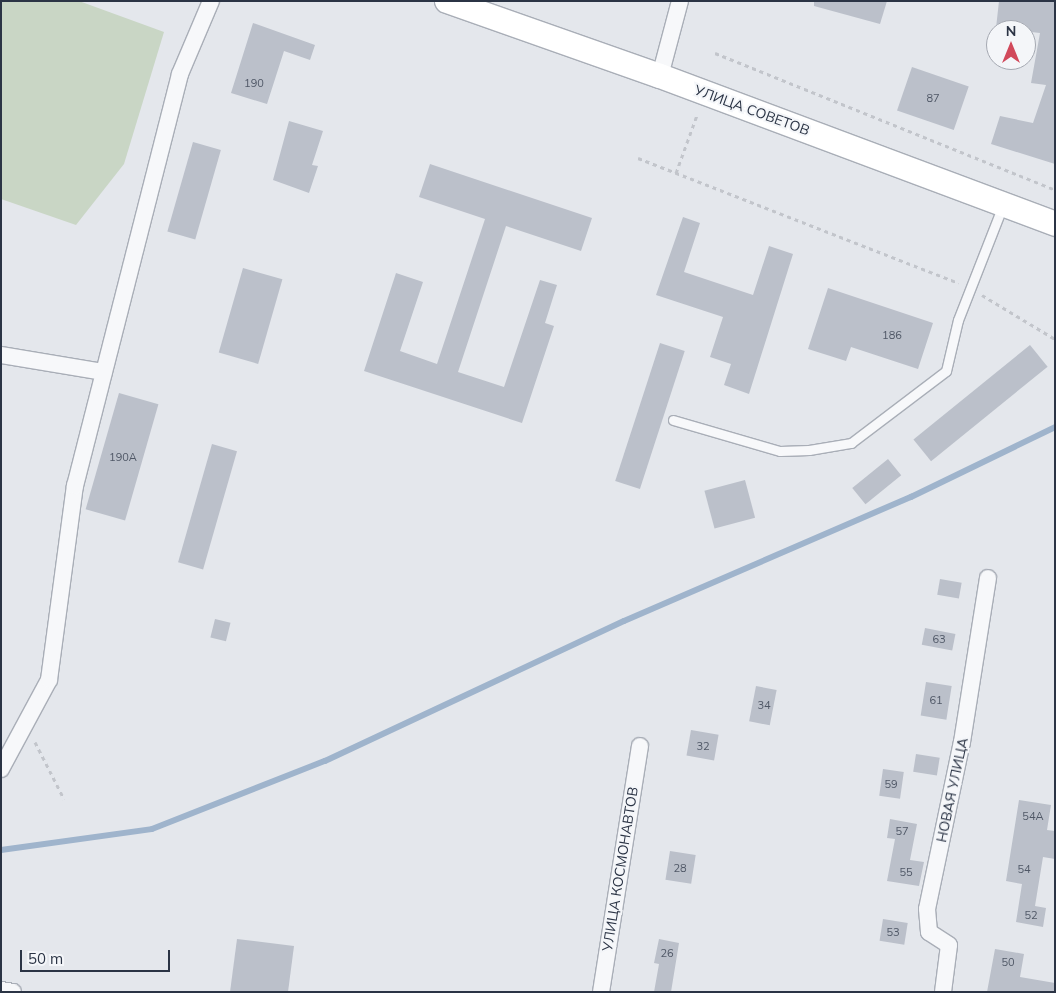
<!DOCTYPE html>
<meta charset="utf-8">
<style>
body{margin:0}
#map{position:relative;width:1056px;height:993px;overflow:hidden;background:#e4e7ec;font-family:Mulish,sans-serif}
div>[style]{position:absolute}
[style*='--x']{left:calc(var(--x)*1px);top:calc(var(--y)*1px);width:calc(var(--w)*1px);rotate:calc(var(--a)*1deg)}
.green>*{inset:0;background:#c9d6c5}
.stream>*{height:6px;margin:-3px;padding:0 3px;transform-origin:3px;border-radius:3px;background:#9fb4cc}
.building>*{inset:0;background:#bbc0ca;transform-origin:0 0}
.path>*{height:3px;margin-top:-1.5px;transform-origin:0;background:repeating-linear-gradient(90deg,#c2c5cb 0 4px,transparent 0 8px)}
.roads{filter:drop-shadow(1px 0 #a9aeb7) drop-shadow(-1px 0 #a9aeb7) drop-shadow(0 1px #a9aeb7) drop-shadow(0 -1px #a9aeb7)}
.service>*{height:9px;margin:-4.5px;padding:0 4.5px;transform-origin:4.5px;border-radius:4.5px;background:#f7f8fa}
.minor>*{height:16px;margin:-8px;padding:0 8px;transform-origin:8px;border-radius:8px;background:#f7f8fa}
.secondary>*{height:24px;margin:-12px;padding:0 12px;transform-origin:12px;border-radius:12px;background:#fff}
span{translate:-50% -50%;white-space:nowrap;text-align:center;line-height:1.15;-webkit-text-stroke:4px #f4f6f9;paint-order:stroke}
.number-label{font-size:11px;color:#4f5766}
.number-label span{-webkit-text-stroke-width:0}
.street-label{font-size:14px;color:#2b3445}
.frame{position:absolute;inset:0;border:2px solid #2b3445;pointer-events:none}
.north{position:absolute;left:986px;top:20px;width:50px;height:50px;box-sizing:border-box;background:#f4f6f9;border:1px solid #a4a8b1;border-radius:50%;rotate:0deg;font-size:14px;font-weight:700;line-height:20px;text-align:center;color:#2b3445}
.north::after{content:'';display:block;margin:auto;width:18px;height:22px;background:#d1495b;clip-path:polygon(50% 0,100% 100%,50% 72%,0 100%)}
.scale{position:absolute;left:20px;top:950px;width:150px;height:22px;box-sizing:border-box;border:2px solid #2b3445;border-top:0;padding-left:6px;font-size:15px;line-height:18px;white-space:nowrap;color:#2b3445;-webkit-text-stroke:4px #f4f6f9;paint-order:stroke}
</style>
<div id="map">
<div class="green">
<i style="clip-path:polygon(1px 1px,79px 1px,164px 32px,124px 164px,76px 225px,1px 199px)"></i>
</div>
<div class="stream">
<i style="--x:1;--y:850;--w:152;--a:-7.9"></i>
<i style="--x:152;--y:829;--w:186;--a:-21.5"></i>
<i style="--x:325;--y:761;--w:330;--a:-25.1"></i>
<i style="--x:624;--y:621;--w:313;--a:-23.4"></i>
<i style="--x:911;--y:497;--w:160;--a:-25.9"></i>
</div>
<div class="building">
<i style="clip-path:polygon(814px 1px,887px 1px,880px 24px,814px 6px)"></i>
<i style="clip-path:polygon(999px 1px,1055px 1px,1055px 164px,991px 144px,1000px 116px,1033px 123px,1046px 85px,1031px 83px,1040px 33px,996px 28px)"></i>
<i style="clip-path:polygon(253px 23px,315px 45px,310px 60px,284px 51px,267px 104px,231px 93px)"></i>
<i style="left:912px;top:67px;width:60px;height:46px;rotate:19deg"></i>
<i style="clip-path:polygon(289px 121px,323px 131px,312px 165px,318px 166px,309px 193px,273px 180px)"></i>
<i style="left:193px;top:142px;width:29px;height:93px;rotate:16deg"></i>
<i style="clip-path:polygon(430px 164px,592px 218px,581px 251px,506px 226px,458px 372px,504px 387px,540px 280px,557px 285px,545px 323px,554px 326px,522px 423px,364px 371px,396px 273px,423px 282px,400px 351px,437px 364px,485px 219px,419px 197px)"></i>
<i style="clip-path:polygon(683px 217px,700px 223px,684px 272px,753px 295px,769px 246px,793px 254px,749px 394px,724px 385px,731px 364px,710px 357px,723px 317px,656px 295px)"></i>
<i style="left:243px;top:268px;width:41px;height:88px;rotate:16deg"></i>
<i style="clip-path:polygon(828px 288px,933px 323px,918px 369px,851px 347px,846px 361px,808px 349px)"></i>
<i style="left:660px;top:343px;width:26px;height:145px;rotate:18deg"></i>
<i style="left:1030px;top:345px;width:28px;height:150px;rotate:51deg"></i>
<i style="left:119px;top:393px;width:41px;height:121px;rotate:16deg"></i>
<i style="left:212px;top:444px;width:26px;height:123px;rotate:16deg"></i>
<i style="left:888px;top:459px;width:21px;height:46px;rotate:51deg"></i>
<i style="left:745px;top:480px;width:39px;height:42px;rotate:75deg"></i>
<i style="left:940px;top:579px;width:22px;height:16px;rotate:10deg"></i>
<i style="left:215px;top:619px;width:16px;height:19px;rotate:14deg"></i>
<i style="left:925px;top:628px;width:31px;height:17px;rotate:11deg"></i>
<i style="left:926px;top:682px;width:26px;height:34px;rotate:9deg"></i>
<i style="left:756px;top:686px;width:21px;height:36px;rotate:11deg"></i>
<i style="left:691px;top:730px;width:28px;height:26px;rotate:10deg"></i>
<i style="left:916px;top:754px;width:24px;height:18px;rotate:9deg"></i>
<i style="left:883px;top:769px;width:21px;height:27px;rotate:8deg"></i>
<i style="clip-path:polygon(1019px 800px,1051px 805px,1047px 830px,1055px 831px,1055px 859px,1043px 857px,1035px 906px,1046px 908px,1043px 927px,1016px 922px,1022px 884px,1006px 881px)"></i>
<i style="clip-path:polygon(890px 819px,917px 824px,910px 860px,924px 862px,919px 886px,887px 881px,895px 839px,887px 838px)"></i>
<i style="left:670px;top:851px;width:26px;height:29px;rotate:9deg"></i>
<i style="left:883px;top:919px;width:25px;height:22px;rotate:9deg"></i>
<i style="clip-path:polygon(237px 939px,294px 946px,288px 992px,230px 992px)"></i>
<i style="clip-path:polygon(659px 939px,679px 943px,671px 992px,654px 992px,659px 964px,654px 963px)"></i>
<i style="clip-path:polygon(995px 949px,1024px 954px,1020px 977px,1055px 983px,1055px 992px,987px 992px)"></i>
</div>
<div class="path">
<i style="--x:715;--y:53;--w:367;--a:21.9"></i>
<i style="--x:638;--y:158;--w:344;--a:21.3"></i>
<i style="--x:676;--y:173;--w:62;--a:-70.1"></i>
<i style="--x:982;--y:295;--w:85;--a:31.1"></i>
<i style="--x:35;--y:742;--w:64;--a:63"></i>
</div>
<div class="roads">
<div class="service">
<i style="--x:673;--y:420;--w:111;--a:16.2"></i>
<i style="--x:780;--y:451;--w:29;--a:-2"></i>
<i style="--x:809;--y:450;--w:43;--a:-9.5"></i>
<i style="--x:851;--y:443;--w:119;--a:-37.2"></i>
<i style="--x:946;--y:371;--w:52;--a:-76.8"></i>
<i style="--x:958;--y:320;--w:123;--a:-68.6"></i>
</div>
<div class="minor">
<i style="--x:660;--y:76;--w:78;--a:-75.1"></i>
<i style="--x:1;--y:355;--w:104;--a:9.4"></i>
<i style="--x:1;--y:769;--w:101;--a:-61.7"></i>
<i style="--x:49;--y:680;--w:196;--a:-82.4"></i>
<i style="--x:75;--y:486;--w:425;--a:-75.7"></i>
<i style="--x:180;--y:74;--w:79;--a:-67"></i>
<i style="--x:1;--y:990;--w:12;--a:9"></i>
<i style="--x:601;--y:992;--w:249;--a:-81"></i>
<i style="--x:943;--y:992;--w:47;--a:-82.7"></i>
<i style="--x:949;--y:945;--w:24;--a:-147"></i>
<i style="--x:929;--y:932;--w:23;--a:-95"></i>
<i style="--x:927;--y:909;--w:171;--a:-78.2"></i>
<i style="--x:962;--y:742;--w:166;--a:-81"></i>
</div>
<div class="secondary">
<i style="--x:447;--y:1;--w:226;--a:19.4"></i>
<i style="--x:660;--y:76;--w:422;--a:20.5"></i>
</div>
</div>
<div class="number-label">
<span style="left:254px;top:83px">190</span>
<span style="left:933px;top:98px">87</span>
<span style="left:892px;top:335px">186</span>
<span style="left:123px;top:457px">190А</span>
<span style="left:939px;top:639px">63</span>
<span style="left:936px;top:700px">61</span>
<span style="left:764px;top:705px">34</span>
<span style="left:703px;top:746px">32</span>
<span style="left:891px;top:784px">59</span>
<span style="left:1033px;top:816px">54А</span>
<span style="left:902px;top:831px">57</span>
<span style="left:680px;top:868px">28</span>
<span style="left:1024px;top:869px">54</span>
<span style="left:906px;top:872px">55</span>
<span style="left:1031px;top:915px">52</span>
<span style="left:893px;top:932px">53</span>
<span style="left:667px;top:953px">26</span>
<span style="left:1008px;top:962px">50</span>
</div>
<div class="street-label">
<span style="left:752px;top:110px;rotate:20deg">УЛИЦА СОВЕТОВ</span>
<span style="left:952px;top:790px;rotate:-78deg">НОВАЯ УЛИЦА</span>
<span style="left:620px;top:869px;rotate:-81deg">УЛИЦА КОСМОНАВТОВ</span>
</div>
<div class="frame"></div>
<div class="north">N</div>
<div class="scale">50 m</div>
</div>
